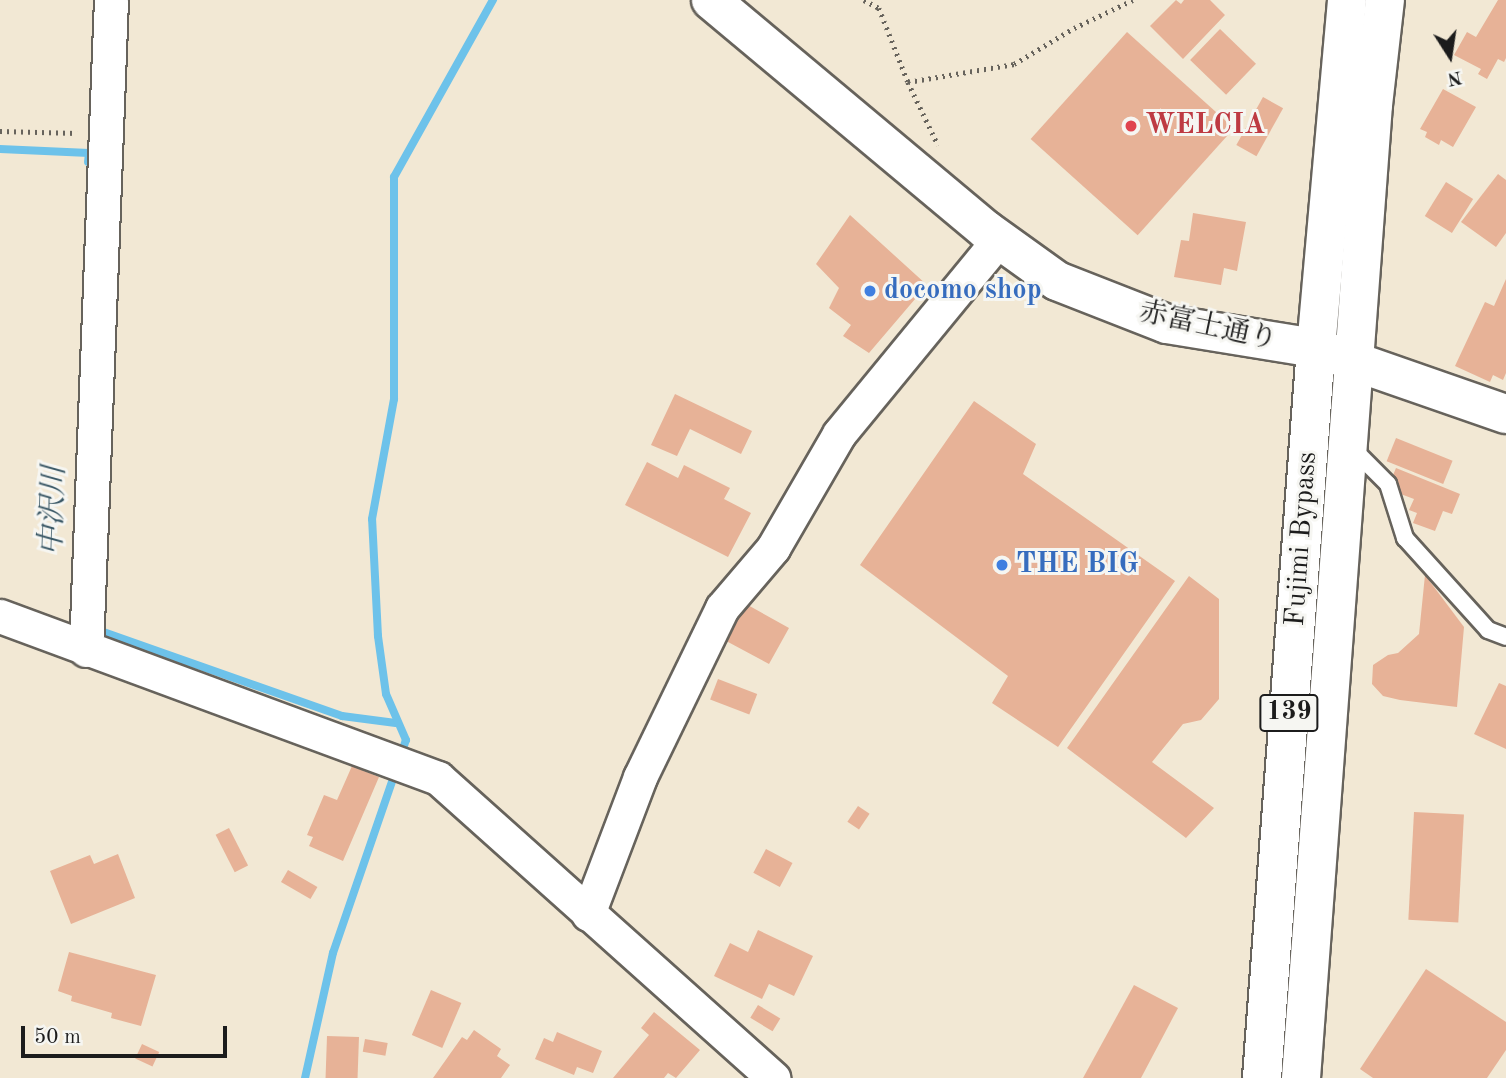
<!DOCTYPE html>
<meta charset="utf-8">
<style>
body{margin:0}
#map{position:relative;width:1506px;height:1078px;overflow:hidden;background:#f2e8d4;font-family:"Old Standard TT","Noto Serif JP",serif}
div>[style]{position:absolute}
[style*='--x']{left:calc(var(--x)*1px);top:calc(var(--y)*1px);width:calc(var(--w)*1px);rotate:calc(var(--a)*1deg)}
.stream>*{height:8px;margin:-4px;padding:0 4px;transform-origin:4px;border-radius:4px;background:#6dc2ea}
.building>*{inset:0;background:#e7b297;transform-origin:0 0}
.path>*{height:4.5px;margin-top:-2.25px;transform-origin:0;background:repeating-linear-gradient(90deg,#67635c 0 2px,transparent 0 7px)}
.roads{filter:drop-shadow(2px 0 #67635c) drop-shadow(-2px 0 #67635c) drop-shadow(0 2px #67635c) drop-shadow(0 -2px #67635c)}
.service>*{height:16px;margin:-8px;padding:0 8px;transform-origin:8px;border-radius:8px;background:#fff}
.minor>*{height:33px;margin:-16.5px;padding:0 16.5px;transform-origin:16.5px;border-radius:16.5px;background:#fff}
.tertiary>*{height:38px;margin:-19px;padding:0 19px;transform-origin:19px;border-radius:19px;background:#fff}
.trunk>*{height:38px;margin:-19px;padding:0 19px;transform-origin:19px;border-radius:19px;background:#fff}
.dots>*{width:19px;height:19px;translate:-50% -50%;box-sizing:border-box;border:4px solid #f6f6f2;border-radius:50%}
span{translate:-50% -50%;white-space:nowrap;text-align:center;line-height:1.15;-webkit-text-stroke:6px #f6f6f2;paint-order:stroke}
.shield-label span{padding:2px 5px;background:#f6f6f2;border:2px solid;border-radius:5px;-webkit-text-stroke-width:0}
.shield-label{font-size:26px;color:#1c1c1c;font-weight:700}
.health-label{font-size:28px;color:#be3a42;font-weight:700}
.left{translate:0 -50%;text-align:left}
.shop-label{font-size:28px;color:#366cbe;font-weight:700}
.street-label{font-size:28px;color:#1c1c1c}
.water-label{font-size:30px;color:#385664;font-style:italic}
.north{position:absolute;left:1415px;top:21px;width:70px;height:70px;-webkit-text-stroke:5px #f6f6f2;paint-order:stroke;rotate:168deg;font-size:19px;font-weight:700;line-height:28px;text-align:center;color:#1c1c1c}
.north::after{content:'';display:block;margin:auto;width:24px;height:32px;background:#1c1c1c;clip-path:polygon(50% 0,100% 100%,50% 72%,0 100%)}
.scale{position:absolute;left:21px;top:1026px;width:206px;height:32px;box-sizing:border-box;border:4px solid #1c1c1c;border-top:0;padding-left:9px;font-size:21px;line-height:24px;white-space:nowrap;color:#1c1c1c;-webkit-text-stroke:5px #f6f6f2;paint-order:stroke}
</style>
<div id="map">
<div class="stream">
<i style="--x:0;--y:149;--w:89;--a:2.6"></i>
<i style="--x:89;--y:153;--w:9;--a:96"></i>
<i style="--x:95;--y:629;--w:262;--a:19.4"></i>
<i style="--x:342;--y:716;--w:54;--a:7.4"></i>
<i style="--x:400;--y:758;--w:19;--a:-72"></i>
<i style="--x:406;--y:740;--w:50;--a:-113.5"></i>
<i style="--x:386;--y:694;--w:59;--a:-97.9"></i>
<i style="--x:378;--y:636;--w:117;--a:-92.9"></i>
<i style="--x:372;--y:519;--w:122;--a:-79.6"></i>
<i style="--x:394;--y:399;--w:222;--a:-90"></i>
<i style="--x:394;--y:177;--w:203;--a:-60.8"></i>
<i style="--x:305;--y:1078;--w:128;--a:-77.4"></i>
<i style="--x:333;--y:953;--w:194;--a:-71"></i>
</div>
<div class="building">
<i style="clip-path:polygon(1176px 0,1181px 4px,1184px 0,1210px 0,1225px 15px,1183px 59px,1150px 26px)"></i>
<i style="clip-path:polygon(1498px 0,1506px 0,1506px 58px,1504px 62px,1498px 59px,1487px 79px,1478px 74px,1481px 69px,1454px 55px,1467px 32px,1476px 37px)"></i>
<i style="left:1220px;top:29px;width:50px;height:43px;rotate:44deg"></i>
<i style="left:1127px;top:32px;width:144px;height:144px;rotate:42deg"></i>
<i style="clip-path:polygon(1443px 89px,1476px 107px,1453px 147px,1441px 140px,1439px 145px,1425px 137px,1427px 132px,1420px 129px)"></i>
<i style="left:1263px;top:97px;width:23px;height:55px;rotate:29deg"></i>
<i style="clip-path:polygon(1498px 174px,1506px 180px,1506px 233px,1496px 247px,1461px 222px)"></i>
<i style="left:1446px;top:182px;width:32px;height:40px;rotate:32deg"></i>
<i style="clip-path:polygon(1193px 213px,1246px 222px,1237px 271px,1224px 268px,1221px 285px,1174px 277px,1181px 240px,1189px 241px)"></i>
<i style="clip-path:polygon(850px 215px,927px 285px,869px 353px,843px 336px,851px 325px,829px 308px,839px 288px,816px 264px)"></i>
<i style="clip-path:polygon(1506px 279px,1506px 373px,1503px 380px,1493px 375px,1490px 382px,1455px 366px,1485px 302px,1494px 306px)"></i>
<i style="clip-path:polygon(675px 394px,752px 431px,741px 454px,690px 429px,677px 456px,651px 445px)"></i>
<i style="clip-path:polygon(974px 401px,1036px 444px,1023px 474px,1175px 581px,1058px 747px,992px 703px,1008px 676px,860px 565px)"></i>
<i style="left:1396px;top:438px;width:61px;height:25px;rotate:22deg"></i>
<i style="clip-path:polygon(647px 462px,678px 478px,684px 465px,730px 488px,724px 499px,751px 513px,728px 557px,625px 505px)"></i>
<i style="clip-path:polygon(1396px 468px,1460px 494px,1452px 514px,1443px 511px,1435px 531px,1413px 523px,1417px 513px,1409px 510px,1414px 499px,1398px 493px,1391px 480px)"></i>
<i style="clip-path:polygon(1425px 575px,1464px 627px,1457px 707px,1400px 700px,1383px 696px,1372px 684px,1373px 665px,1388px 655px,1398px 653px,1419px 634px)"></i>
<i style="clip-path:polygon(1189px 576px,1219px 599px,1219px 699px,1201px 720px,1183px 724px,1152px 762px,1214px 808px,1186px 838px,1067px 748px)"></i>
<i style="clip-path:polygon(746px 604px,789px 628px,769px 664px,715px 635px,729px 610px,740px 616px)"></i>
<i style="left:718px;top:679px;width:42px;height:22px;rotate:21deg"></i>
<i style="clip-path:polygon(1499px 683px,1506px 686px,1506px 749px,1474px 734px)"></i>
<i style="clip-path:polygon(352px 766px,379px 777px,343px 861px,309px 846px,313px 837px,307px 835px,324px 795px,337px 800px)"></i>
<i style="left:858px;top:806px;width:14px;height:19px;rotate:34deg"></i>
<i style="left:1414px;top:812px;width:50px;height:108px;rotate:3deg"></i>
<i style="left:229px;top:828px;width:42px;height:15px;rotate:63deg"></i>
<i style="left:766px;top:849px;width:30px;height:27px;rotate:28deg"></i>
<i style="clip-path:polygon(118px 854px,135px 898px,71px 924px,50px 871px,90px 855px,94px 864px)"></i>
<i style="left:288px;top:870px;width:34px;height:14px;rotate:30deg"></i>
<i style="clip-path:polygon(758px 930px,813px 956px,794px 996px,769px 984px,762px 999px,714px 976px,730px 943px,748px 952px)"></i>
<i style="clip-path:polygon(69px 952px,156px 975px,141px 1026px,111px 1018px,112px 1013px,71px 1001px,72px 996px,58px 991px)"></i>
<i style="clip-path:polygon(1426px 969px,1506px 1022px,1506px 1050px,1487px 1078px,1373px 1078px,1360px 1069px)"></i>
<i style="clip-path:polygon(1134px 985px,1178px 1008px,1141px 1078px,1083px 1078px)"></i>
<i style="left:431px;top:990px;width:33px;height:49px;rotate:23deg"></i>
<i style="left:758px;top:1005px;width:26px;height:15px;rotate:31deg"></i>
<i style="clip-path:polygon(654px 1012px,700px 1050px,676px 1078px,668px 1073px,664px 1078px,613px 1078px,649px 1035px,641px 1028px)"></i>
<i style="clip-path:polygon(474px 1030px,501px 1049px,497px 1056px,510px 1065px,501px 1078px,433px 1078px,462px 1037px,467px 1040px)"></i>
<i style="clip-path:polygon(557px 1032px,602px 1051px,593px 1073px,577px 1067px,574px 1075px,535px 1059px,544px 1038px,553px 1042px)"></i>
<i style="left:327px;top:1036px;width:32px;height:42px;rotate:2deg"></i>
<i style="left:365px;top:1039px;width:23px;height:13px;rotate:10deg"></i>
<i style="left:142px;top:1044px;width:19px;height:16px;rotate:25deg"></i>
</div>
<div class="path">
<i style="--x:864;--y:0;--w:17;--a:28"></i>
<i style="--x:879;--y:8;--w:79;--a:68.6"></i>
<i style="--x:908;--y:82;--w:70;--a:64.5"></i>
<i style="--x:908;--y:82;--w:108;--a:-9.6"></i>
<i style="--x:1014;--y:64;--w:70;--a:-31"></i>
<i style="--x:1074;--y:28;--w:65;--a:-25.4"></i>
<i style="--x:0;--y:131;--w:77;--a:1.5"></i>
</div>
<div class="roads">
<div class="service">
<i style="--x:1352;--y:448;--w:51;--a:45"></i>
<i style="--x:1388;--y:484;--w:57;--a:72.5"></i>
<i style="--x:1405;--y:538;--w:124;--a:47.9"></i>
<i style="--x:1488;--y:630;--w:19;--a:21"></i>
</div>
<div class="minor">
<i style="--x:0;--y:616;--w:467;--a:20.3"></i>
<i style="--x:438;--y:778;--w:450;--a:41.8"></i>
<i style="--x:86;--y:650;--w:650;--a:-87.8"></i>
<i style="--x:588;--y:914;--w:147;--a:-69.2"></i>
<i style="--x:640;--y:777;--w:188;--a:-64.1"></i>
<i style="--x:722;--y:608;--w:79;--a:-49.6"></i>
<i style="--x:773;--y:548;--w:132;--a:-59.9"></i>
<i style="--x:839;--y:434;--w:252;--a:-50.6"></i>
</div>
<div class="tertiary">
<i style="--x:711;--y:0;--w:359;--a:39.9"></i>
<i style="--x:986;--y:230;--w:87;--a:35.7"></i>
<i style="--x:1057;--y:281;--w:118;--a:21.4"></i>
<i style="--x:1167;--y:324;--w:151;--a:9.2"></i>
<i style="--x:1316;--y:348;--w:201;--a:19.2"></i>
</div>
<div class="trunk">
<i style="--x:1262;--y:1078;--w:732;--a:-85.77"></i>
<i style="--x:1316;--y:348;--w:349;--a:-84.9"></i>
<i style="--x:1301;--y:1078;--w:976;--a:-85.77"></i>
<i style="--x:1373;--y:105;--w:106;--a:-83.5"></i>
</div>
</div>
<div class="dots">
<i style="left:1131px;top:126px;background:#e0444e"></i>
<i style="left:870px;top:291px;background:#3f7fe0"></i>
<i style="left:1002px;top:565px;background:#3f7fe0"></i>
</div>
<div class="shield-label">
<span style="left:1289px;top:713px">139</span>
</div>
<div class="health-label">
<span class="left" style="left:1145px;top:126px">WELCIA</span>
</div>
<div class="shop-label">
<span class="left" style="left:884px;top:291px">docomo shop</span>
<span class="left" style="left:1016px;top:565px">THE BIG</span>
</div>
<div class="street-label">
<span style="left:1208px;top:327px;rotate:12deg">赤富士通り</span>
<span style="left:1302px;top:539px;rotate:-86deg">Fujimi Bypass</span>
</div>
<div class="water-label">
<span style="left:54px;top:511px;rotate:-88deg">中沢川</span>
</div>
<div class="north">N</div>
<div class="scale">50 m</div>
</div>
